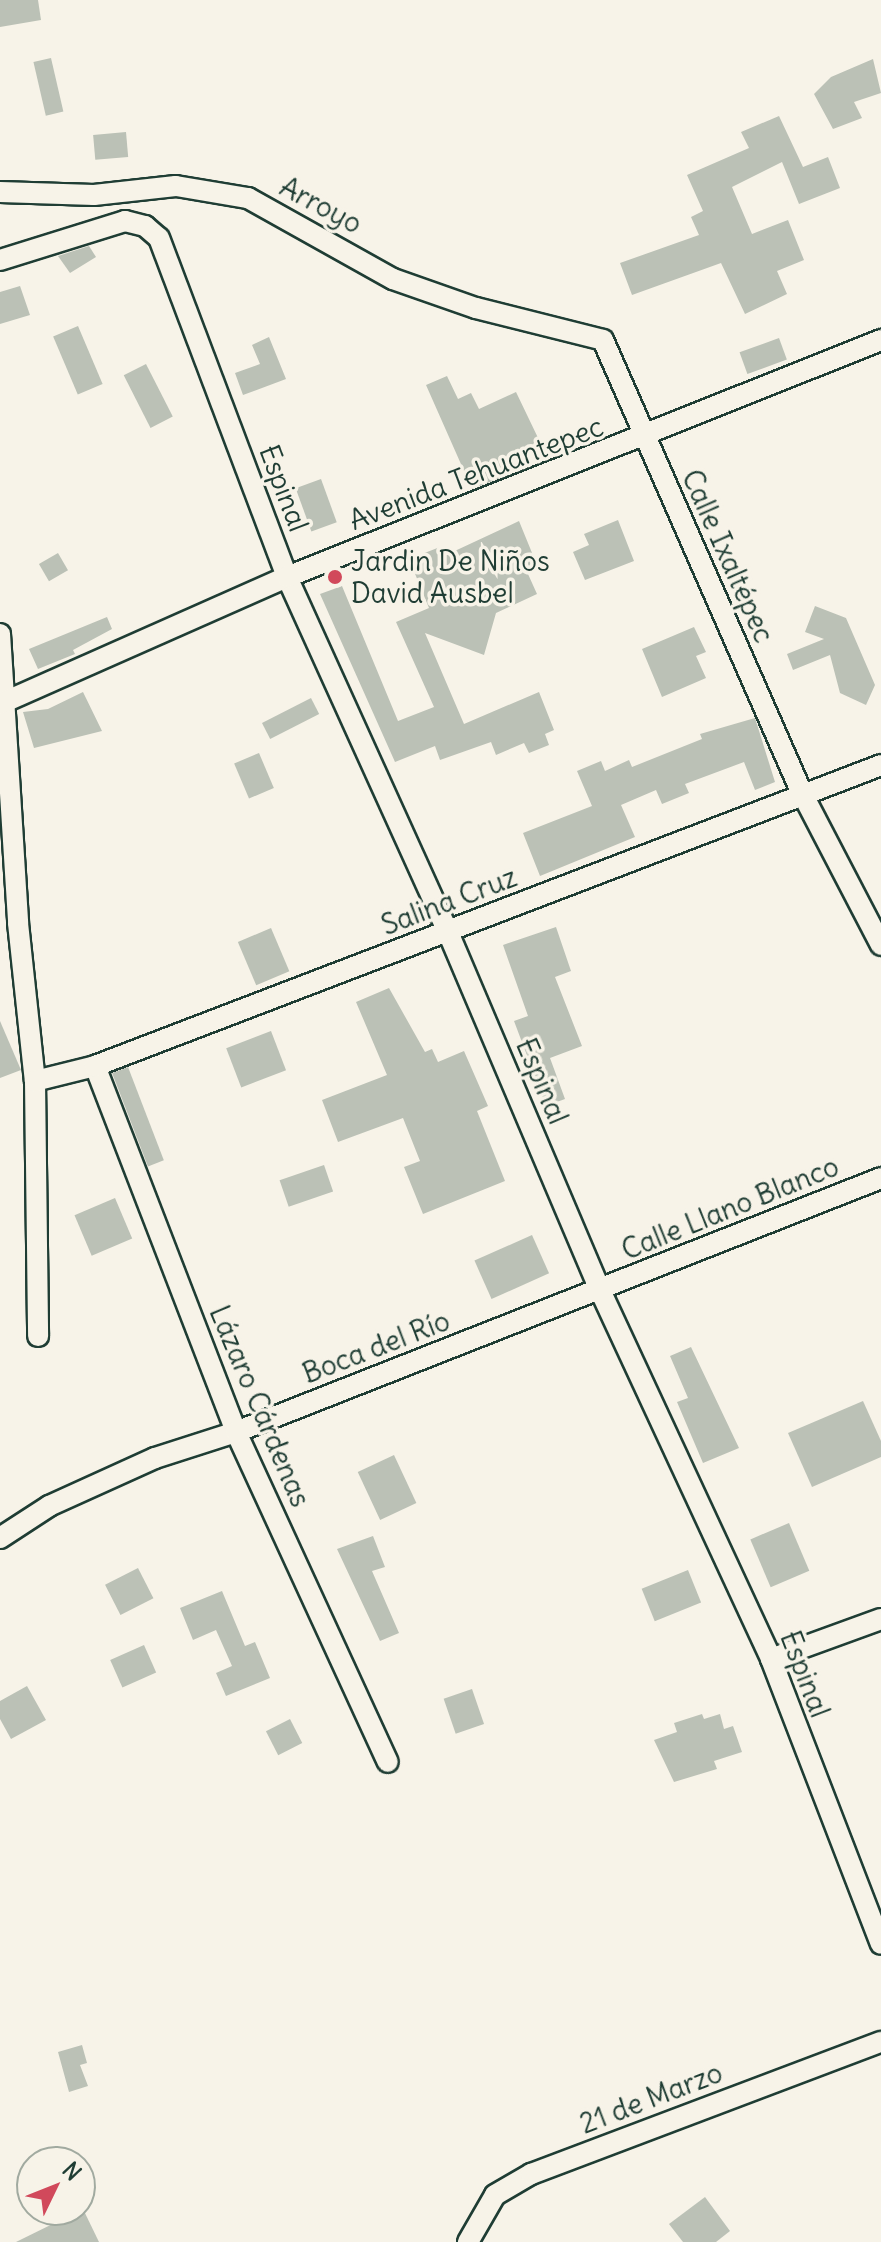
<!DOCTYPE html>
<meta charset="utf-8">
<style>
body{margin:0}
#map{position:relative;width:881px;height:2242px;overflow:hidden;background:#f7f3e8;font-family:Delius,sans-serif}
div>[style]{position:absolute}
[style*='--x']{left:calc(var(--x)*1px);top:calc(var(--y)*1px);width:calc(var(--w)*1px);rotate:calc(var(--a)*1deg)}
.building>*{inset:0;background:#bbc1b6;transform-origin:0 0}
.roads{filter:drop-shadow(2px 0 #1f3d34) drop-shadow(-2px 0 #1f3d34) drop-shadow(0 2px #1f3d34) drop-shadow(0 -2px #1f3d34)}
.street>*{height:20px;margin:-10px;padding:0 10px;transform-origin:10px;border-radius:10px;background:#f7f3e8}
.dots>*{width:22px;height:22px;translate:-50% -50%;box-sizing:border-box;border:4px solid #f7f3e8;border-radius:50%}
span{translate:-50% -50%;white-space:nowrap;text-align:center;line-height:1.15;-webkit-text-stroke:7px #f7f3e8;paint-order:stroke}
.street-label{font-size:28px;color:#1f3d34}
.poi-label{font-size:28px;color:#1f3d34}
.left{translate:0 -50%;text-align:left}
.north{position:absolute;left:16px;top:2146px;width:80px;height:80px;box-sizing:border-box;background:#f7f3e8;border:2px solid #a1aaa0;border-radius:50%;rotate:47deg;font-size:22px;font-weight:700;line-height:32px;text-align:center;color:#1f3d34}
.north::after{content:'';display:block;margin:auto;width:28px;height:36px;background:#d1495b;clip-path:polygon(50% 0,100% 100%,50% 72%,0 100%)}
</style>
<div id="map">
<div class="building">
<i style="clip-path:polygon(0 0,38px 0,41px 20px,0 27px)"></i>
<i style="left:51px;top:58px;width:55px;height:18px;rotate:77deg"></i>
<i style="clip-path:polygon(873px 59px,881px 93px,854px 102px,862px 118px,833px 129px,814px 94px,831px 77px)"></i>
<i style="clip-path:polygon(779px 116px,803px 167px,828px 157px,840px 188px,799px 204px,782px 162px,732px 187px,752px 234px,788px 220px,804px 260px,777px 271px,787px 294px,745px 314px,721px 263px,632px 295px,620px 263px,699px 235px,691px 217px,703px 211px,687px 175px,749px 148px,741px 132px)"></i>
<i style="left:126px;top:132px;width:25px;height:33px;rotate:85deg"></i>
<i style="clip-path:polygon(89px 246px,96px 257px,70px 273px,58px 256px)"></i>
<i style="clip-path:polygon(20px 286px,30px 315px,0 324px,0 292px)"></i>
<i style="left:78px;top:326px;width:63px;height:27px;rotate:67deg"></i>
<i style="clip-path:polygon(269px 337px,286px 379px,243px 395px,235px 373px,260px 364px,252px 345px)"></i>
<i style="left:779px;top:338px;width:23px;height:42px;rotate:70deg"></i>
<i style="left:146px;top:364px;width:59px;height:25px;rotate:63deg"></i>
<i style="clip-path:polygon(447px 376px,458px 399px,471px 393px,479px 409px,516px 392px,540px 442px,501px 460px,508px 475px,472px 489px,426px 385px)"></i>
<i style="left:321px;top:479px;width:46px;height:27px;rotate:70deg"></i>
<i style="clip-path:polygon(618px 520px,634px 561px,585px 580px,573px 552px,589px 545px,584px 534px)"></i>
<i style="clip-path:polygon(519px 521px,539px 570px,528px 574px,537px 594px,496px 613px,484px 655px,425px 633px,464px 724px,539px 692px,554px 730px,545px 734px,549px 745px,529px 753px,524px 743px,496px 755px,491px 742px,440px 760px,435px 746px,395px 762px,320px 594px,342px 586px,398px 721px,434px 707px,396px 622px,429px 608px,409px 559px,440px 547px,444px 556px)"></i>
<i style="left:58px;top:553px;width:20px;height:22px;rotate:60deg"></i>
<i style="clip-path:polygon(815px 606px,846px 618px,875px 685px,866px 705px,840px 693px,830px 655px,793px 670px,787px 654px,824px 639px,805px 632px)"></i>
<i style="clip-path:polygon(107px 617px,112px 629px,73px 650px,75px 654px,38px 669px,29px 649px)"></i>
<i style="clip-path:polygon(694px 627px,706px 652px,696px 656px,706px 678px,662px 697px,642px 649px)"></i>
<i style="clip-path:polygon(83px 692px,102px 731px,34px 748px,23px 712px,48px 709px)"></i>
<i style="left:311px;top:698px;width:18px;height:55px;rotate:63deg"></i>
<i style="clip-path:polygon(755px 718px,775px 782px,755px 790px,744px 762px,685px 784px,689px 793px,662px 804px,656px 790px,621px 805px,635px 837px,540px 876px,523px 833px,592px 806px,577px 771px,601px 761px,605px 771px,629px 760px,632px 767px,702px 739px,700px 734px)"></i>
<i style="left:259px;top:753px;width:38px;height:27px;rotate:67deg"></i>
<i style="clip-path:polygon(556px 927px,571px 971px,555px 977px,582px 1046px,550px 1058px,565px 1099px,546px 1106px,514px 1021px,528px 1016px,503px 945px)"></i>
<i style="left:271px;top:928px;width:47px;height:36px;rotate:67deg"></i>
<i style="clip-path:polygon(389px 988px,425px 1052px,432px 1049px,438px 1062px,464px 1051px,488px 1106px,477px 1111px,505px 1181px,423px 1214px,404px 1167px,420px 1161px,403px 1118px,338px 1142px,322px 1100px,387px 1075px,356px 1002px)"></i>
<i style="clip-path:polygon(0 1021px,21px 1070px,0 1078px)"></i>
<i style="left:271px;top:1031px;width:42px;height:48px;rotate:69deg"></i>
<i style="left:128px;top:1067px;width:100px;height:17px;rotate:69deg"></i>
<i style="left:324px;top:1165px;width:28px;height:47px;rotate:71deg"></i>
<i style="left:115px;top:1198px;width:44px;height:44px;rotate:67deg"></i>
<i style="left:532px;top:1235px;width:42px;height:63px;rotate:66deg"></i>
<i style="clip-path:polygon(691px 1347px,739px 1448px,703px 1463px,677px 1402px,688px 1398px,670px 1356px)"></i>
<i style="clip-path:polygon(863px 1401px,881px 1441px,881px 1457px,812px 1487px,788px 1433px)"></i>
<i style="left:394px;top:1455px;width:53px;height:40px;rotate:65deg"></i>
<i style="left:789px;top:1523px;width:52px;height:42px;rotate:67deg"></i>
<i style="clip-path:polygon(373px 1536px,385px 1567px,372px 1571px,399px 1633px,380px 1641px,337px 1549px)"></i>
<i style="left:138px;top:1568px;width:34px;height:37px;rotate:63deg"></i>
<i style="left:688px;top:1570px;width:35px;height:50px;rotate:68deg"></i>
<i style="clip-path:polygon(222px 1591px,245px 1646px,255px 1642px,270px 1678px,226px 1696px,216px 1673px,232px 1666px,216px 1630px,193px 1640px,180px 1608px)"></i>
<i style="left:144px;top:1645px;width:30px;height:37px;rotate:66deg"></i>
<i style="clip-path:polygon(27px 1686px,46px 1720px,11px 1739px,0 1719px,0 1701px)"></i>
<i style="left:472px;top:1689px;width:37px;height:30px;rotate:71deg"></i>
<i style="clip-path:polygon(702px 1714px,704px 1719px,720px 1714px,724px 1729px,733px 1726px,742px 1752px,714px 1761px,717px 1769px,674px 1782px,654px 1740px,677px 1732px,674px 1723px)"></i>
<i style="left:290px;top:1719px;width:27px;height:27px;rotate:63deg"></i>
<i style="clip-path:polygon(82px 2045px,87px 2063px,80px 2065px,88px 2086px,69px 2092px,58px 2052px)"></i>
<i style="clip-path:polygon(705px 2197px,730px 2231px,716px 2242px,683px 2242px,669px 2224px)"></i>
<i style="clip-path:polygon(83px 2209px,99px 2242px,16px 2242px)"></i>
</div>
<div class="roads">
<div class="street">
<i style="--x:0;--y:192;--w:94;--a:1.8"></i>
<i style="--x:94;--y:195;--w:82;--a:-6.3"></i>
<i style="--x:176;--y:186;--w:73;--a:9.5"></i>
<i style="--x:248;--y:198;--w:166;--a:29.2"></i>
<i style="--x:393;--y:279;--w:88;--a:19.3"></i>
<i style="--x:476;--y:308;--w:131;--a:14.1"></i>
<i style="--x:603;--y:340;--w:497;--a:66.3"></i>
<i style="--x:803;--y:795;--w:169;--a:62.5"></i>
<i style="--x:0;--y:260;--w:131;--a:-17.3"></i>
<i style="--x:125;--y:221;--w:21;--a:14"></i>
<i style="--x:145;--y:226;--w:18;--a:41"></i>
<i style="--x:159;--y:238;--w:362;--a:69.3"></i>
<i style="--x:287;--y:577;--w:390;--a:65.6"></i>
<i style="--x:448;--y:932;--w:389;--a:67"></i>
<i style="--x:600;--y:1290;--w:407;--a:65.1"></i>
<i style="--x:771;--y:1659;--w:305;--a:68.9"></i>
<i style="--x:0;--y:634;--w:290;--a:86.4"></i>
<i style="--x:18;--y:923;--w:159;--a:83.9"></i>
<i style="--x:35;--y:1081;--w:255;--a:89.3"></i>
<i style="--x:0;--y:704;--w:314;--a:-23.9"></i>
<i style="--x:287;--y:577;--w:640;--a:-21.75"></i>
<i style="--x:95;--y:1066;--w:392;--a:68.9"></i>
<i style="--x:236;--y:1432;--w:363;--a:65.3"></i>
<i style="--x:35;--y:1081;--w:62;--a:-14"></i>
<i style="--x:95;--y:1066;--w:842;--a:-20.95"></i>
<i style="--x:0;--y:1538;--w:59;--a:-33.1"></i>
<i style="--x:49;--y:1506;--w:116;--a:-24.4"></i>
<i style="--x:155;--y:1458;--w:85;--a:-17.8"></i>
<i style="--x:236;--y:1432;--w:693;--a:-21.49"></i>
<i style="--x:771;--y:1659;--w:117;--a:-20"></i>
<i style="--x:468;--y:2242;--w:54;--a:-60.1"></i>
<i style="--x:495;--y:2195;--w:42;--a:-30.3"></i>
<i style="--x:531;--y:2174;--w:374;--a:-20.7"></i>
</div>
</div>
<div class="dots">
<i style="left:335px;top:577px;background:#d1495b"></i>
</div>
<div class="street-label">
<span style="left:321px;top:205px;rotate:28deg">Arroyo</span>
<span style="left:476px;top:473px;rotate:-21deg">Avenida Tehuantepec</span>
<span style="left:284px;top:488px;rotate:69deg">Espinal</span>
<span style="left:728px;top:556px;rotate:66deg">Calle Ixaltépec</span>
<span style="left:449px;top:901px;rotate:-21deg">Salina Cruz</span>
<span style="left:542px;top:1081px;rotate:67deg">Espinal</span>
<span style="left:730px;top:1208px;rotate:-22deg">Calle Llano Blanco</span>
<span style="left:376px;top:1347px;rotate:-21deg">Boca del Río</span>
<span style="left:260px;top:1406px;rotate:67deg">Lázaro Cárdenas</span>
<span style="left:805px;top:1674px;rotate:69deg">Espinal</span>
<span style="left:651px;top:2098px;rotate:-21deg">21 de Marzo</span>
</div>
<div class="poi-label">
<span class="left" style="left:351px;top:577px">Jardin De Niños<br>David Ausbel</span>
</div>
<div class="north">N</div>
</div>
